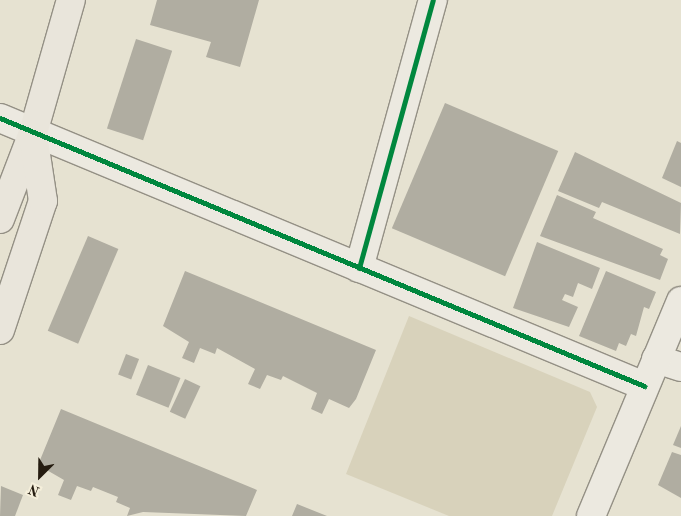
<!DOCTYPE html>
<style>
body{margin:0}
#map{position:relative;width:681px;height:516px;overflow:hidden;background:#e6e2d1;font-family:"Old Standard TT",serif}
div>[style]{position:absolute}
[style*='--x']{left:calc(var(--x)*1px);top:calc(var(--y)*1px);width:calc(var(--w)*1px);rotate:calc(var(--a)*1deg)}
.green>*{inset:0;background:#d8d2bb}
.building>*{inset:0;background:#b0ada1;transform-origin:0 0}
.roads{filter:drop-shadow(1px 0 #949085) drop-shadow(-1px 0 #949085) drop-shadow(0 1px #949085) drop-shadow(0 -1px #949085)}
.minor>*{height:28px;margin:-14px;padding:0 14px;transform-origin:14px;border-radius:14px;background:#ece9e0}
.major>*{height:28px;margin:-14px;padding:0 14px;transform-origin:14px;border-radius:14px;background:#e9e5db}
.cycleway>*{height:5px;margin:-2.5px;padding:0 2.5px;transform-origin:2.5px;border-radius:2.5px;background:#00873e}
span{translate:-50% -50%;white-space:nowrap;text-align:center;line-height:1.15;-webkit-text-stroke:4.5px #f5efdb;paint-order:stroke}
.north{position:absolute;left:15px;top:451px;width:50px;height:50px;-webkit-text-stroke:4px #f5efdb;paint-order:stroke;rotate:203deg;font-size:14px;font-weight:700;line-height:20px;text-align:center;color:#251c10}
.north::after{content:'';display:block;margin:auto;width:18px;height:22px;background:#251c10;clip-path:polygon(50% 0,100% 100%,50% 72%,0 100%)}
</style>
<div id="map">
<div class="green">
<i style="clip-path:polygon(409px 316px,590px 392px,597px 407px,552px 516px,449px 516px,346px 474px)"></i>
</div>
<div class="building">
<i style="clip-path:polygon(157px 0,259px 0,240px 67px,206px 57px,211px 42px,150px 25px)"></i>
<i style="left:136px;top:39px;width:38px;height:94px;rotate:18deg"></i>
<i style="left:445px;top:103px;width:123px;height:136px;rotate:23deg"></i>
<i style="clip-path:polygon(677px 141px,681px 143px,681px 187px,662px 178px)"></i>
<i style="clip-path:polygon(575px 152px,681px 203px,680px 234px,602px 202px,599px 208px,558px 191px)"></i>
<i style="clip-path:polygon(557px 195px,596px 212px,593px 218px,663px 249px,660px 255px,668px 259px,660px 280px,540px 236px)"></i>
<i style="left:88px;top:236px;width:33px;height:103px;rotate:23deg"></i>
<i style="clip-path:polygon(537px 242px,600px 268px,592px 289px,578px 283px,573px 297px,565px 294px,562px 300px,578px 307px,569px 327px,513px 308px)"></i>
<i style="clip-path:polygon(185px 271px,376px 350px,356px 399px,349px 408px,329px 399px,322px 414px,311px 409px,317px 393px,283px 376px,281px 380px,267px 375px,260px 389px,248px 384px,255px 369px,217px 348px,215px 354px,200px 348px,194px 363px,182px 358px,189px 342px,163px 326px)"></i>
<i style="clip-path:polygon(606px 271px,656px 292px,649px 309px,644px 307px,636px 336px,631px 334px,626px 346px,619px 343px,616px 351px,579px 336px)"></i>
<i style="left:126px;top:354px;width:14px;height:22px;rotate:21deg"></i>
<i style="left:148px;top:365px;width:35px;height:32px;rotate:22deg"></i>
<i style="left:185px;top:379px;width:17px;height:36px;rotate:25deg"></i>
<i style="clip-path:polygon(61px 409px,257px 490px,246px 516px,143px 512px,127px 516px,130px 508px,116px 502px,118px 497px,93px 487px,91px 491px,77px 486px,71px 500px,58px 495px,64px 480px,38px 465px)"></i>
<i style="clip-path:polygon(681px 426px,681px 448px,673px 445px)"></i>
<i style="clip-path:polygon(672px 452px,681px 455px,681px 498px,658px 485px)"></i>
<i style="clip-path:polygon(1px 486px,23px 495px,15px 516px,0 516px)"></i>
<i style="clip-path:polygon(297px 504px,327px 516px,292px 516px)"></i>
</div>
<div class="roads">
<div class="minor">
<i style="--x:0;--y:118;--w:698;--a:22.59"></i>
<i style="--x:359;--y:268;--w:278;--a:-74.6"></i>
<i style="--x:656;--y:359;--w:26;--a:18"></i>
<i style="--x:591;--y:516;--w:233;--a:-67.3"></i>
</div>
<div class="major">
<i style="--x:0;--y:219;--w:92;--a:-69"></i>
<i style="--x:33;--y:133;--w:138;--a:-74.1"></i>
<i style="--x:0;--y:330;--w:136;--a:-71.6"></i>
<i style="--x:43;--y:201;--w:67;--a:-98.6"></i>
</div>
</div>
<div class="cycleway">
<i style="--x:0;--y:118;--w:698;--a:22.59"></i>
<i style="--x:359;--y:268;--w:278;--a:-74.6"></i>
</div>
<div class="north">N</div>
</div>
